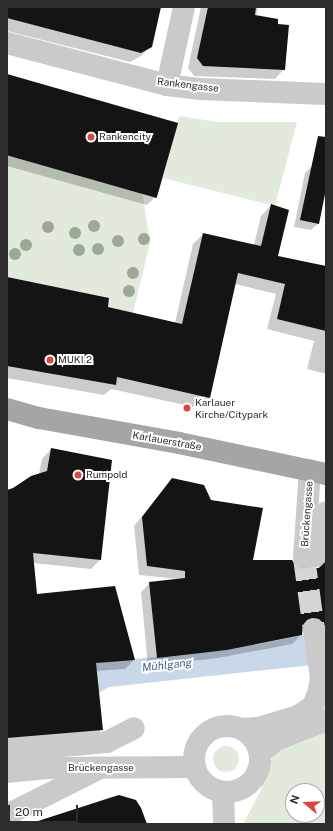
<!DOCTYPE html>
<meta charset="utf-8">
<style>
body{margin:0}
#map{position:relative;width:333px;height:831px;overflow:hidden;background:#fff;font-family:"Public Sans",sans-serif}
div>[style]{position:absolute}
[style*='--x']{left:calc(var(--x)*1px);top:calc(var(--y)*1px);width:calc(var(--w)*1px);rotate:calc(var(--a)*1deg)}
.green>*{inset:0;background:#e1eadc}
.round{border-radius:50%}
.water>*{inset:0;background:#c9d8e8}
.shadow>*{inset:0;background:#0003}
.building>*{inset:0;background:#141414;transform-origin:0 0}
.minor-tunnel>*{height:22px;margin-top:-11px;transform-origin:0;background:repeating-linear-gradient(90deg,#d5d5d5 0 22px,transparent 0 33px)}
.minor>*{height:22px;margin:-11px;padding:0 11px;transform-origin:11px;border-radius:11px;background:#cacaca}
.minor>.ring{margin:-11px;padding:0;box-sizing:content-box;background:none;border:22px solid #cacaca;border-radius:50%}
.major>*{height:22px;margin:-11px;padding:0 11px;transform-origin:11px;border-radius:11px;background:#a5a5a5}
.trees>*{width:12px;height:12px;margin:-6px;border-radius:50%;background:#9caa95}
.dots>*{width:11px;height:11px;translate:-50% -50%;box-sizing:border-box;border:2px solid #fff;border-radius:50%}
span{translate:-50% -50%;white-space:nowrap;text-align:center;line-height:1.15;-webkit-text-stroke:4px #fff;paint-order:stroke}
.street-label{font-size:10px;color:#2d2d2d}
.poi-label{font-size:10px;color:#2d2d2d}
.left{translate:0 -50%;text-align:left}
.water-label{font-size:11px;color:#426389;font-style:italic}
.frame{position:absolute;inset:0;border:8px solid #2d2d2d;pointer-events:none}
.north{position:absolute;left:285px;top:783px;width:40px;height:40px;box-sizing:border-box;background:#fff;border:1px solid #ababab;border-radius:50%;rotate:289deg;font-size:11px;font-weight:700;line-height:16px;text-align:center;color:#2d2d2d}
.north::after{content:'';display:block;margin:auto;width:14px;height:18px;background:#d8483c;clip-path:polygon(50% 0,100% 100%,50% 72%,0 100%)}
.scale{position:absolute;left:8px;top:805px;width:70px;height:18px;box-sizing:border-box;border:2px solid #2d2d2d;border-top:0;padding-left:5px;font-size:12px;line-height:14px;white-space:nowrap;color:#2d2d2d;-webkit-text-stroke:3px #fff;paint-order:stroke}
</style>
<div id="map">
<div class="green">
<i style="clip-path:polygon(179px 116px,218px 122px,297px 122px,275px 206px,163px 178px,178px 122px)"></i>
<i style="clip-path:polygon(7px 152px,142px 190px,150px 243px,133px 313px,7px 286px)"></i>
<i style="clip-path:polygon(evenodd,326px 727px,326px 824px,243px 824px,260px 792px,273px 755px,290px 743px,326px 727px,293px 791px,317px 791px,317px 815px,293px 815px,293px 791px)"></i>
<i class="round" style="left:213px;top:746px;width:26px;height:26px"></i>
</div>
<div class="water">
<i style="clip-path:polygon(326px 628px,326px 661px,312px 665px,109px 687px,99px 693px,7px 671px,228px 650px,305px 635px,314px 630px)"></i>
</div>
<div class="shadow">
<i style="clip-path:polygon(7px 7px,160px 7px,151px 46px,141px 56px,130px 62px,7px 31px)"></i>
<i style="clip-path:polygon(201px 7px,258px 7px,256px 17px,284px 69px,275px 79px,194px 76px,188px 68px)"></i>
<i style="clip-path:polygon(7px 75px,177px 123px,158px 194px,147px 205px,7px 166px)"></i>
<i style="clip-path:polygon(312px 166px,326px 169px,326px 184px,318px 224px,311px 230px,294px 227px,305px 173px)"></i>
<i style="clip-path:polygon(271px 205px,276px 257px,326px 268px,326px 374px,307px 369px,314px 341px,267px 329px,276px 294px,235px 284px,209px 398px,199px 408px,111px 389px,104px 395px,7px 378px,7px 282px,107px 308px,175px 323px,193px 244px,203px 234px,254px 245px,261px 216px)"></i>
<i style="clip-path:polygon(51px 449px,111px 461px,100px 560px,91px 569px,33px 563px,36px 595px,134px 660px,125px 669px,96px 671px,102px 729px,93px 739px,7px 746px,7px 491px,14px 489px,39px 474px,42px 459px)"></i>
<i style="clip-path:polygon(172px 479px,210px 501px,252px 561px,303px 571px,318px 569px,319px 563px,326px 557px,326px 634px,318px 636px,310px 627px,302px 626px,301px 635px,292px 644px,218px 658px,148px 666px,141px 592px,150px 583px,178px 579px,139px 575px,134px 526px)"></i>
<i style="clip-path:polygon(118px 796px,146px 824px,31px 824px,111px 797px)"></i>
</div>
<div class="building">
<i style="clip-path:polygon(7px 7px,161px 7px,152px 47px,141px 53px,7px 18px)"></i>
<i style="clip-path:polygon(208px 7px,256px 7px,255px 15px,278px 19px,278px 24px,289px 25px,285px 70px,203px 66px,197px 58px)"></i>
<i style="left:7px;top:74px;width:178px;height:78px;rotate:16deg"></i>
<i style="clip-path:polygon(318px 136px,326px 137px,326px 189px,319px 224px,300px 220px)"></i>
<i style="clip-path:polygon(271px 204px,289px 210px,278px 256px,326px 266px,326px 331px,277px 319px,285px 284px,238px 273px,210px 398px,117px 377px,116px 385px,7px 366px,7px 277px,109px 298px,108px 307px,182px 324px,203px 233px,261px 246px)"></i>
<i style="clip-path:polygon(51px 448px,112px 460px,101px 560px,33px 553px,37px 594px,115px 586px,135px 660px,96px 663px,103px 730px,7px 738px,7px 490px,13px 488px,31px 476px,47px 471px)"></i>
<i style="clip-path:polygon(172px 478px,204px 485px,211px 500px,263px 508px,253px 560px,292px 560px,297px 568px,304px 570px,311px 568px,319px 568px,326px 561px,326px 627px,319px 619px,312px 618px,307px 620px,303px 625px,302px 635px,227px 650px,157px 658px,149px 582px,185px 578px,185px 571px,147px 566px,142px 517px)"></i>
<i style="clip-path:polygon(119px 795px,136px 800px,141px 808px,147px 824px,38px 824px,38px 821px)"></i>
</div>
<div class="minor-tunnel">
<i style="--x:304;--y:558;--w:73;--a:82.1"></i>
</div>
<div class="minor">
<i style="--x:7;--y:43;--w:165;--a:14.7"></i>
<i style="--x:167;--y:85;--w:34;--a:7"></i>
<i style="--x:201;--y:89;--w:125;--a:2.3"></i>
<i style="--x:167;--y:85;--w:80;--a:-77.7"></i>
<i style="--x:315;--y:556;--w:16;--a:-83"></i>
<i style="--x:317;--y:540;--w:15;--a:-62"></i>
<i style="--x:324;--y:527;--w:15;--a:-82"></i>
<i style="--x:304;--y:558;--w:88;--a:-86.1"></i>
<i class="ring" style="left:194px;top:726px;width:44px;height:44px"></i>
<i style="--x:242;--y:729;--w:16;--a:-4"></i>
<i style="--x:258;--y:728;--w:42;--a:-16.7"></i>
<i style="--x:298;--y:716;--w:18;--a:-34"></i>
<i style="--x:313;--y:706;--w:17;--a:-69"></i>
<i style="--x:319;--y:690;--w:13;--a:-81"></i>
<i style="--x:321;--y:677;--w:48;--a:-98.5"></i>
<i style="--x:7;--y:751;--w:100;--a:-5.1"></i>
<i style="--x:107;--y:742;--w:30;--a:-27"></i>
<i style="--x:260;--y:753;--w:21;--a:-39"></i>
<i style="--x:276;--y:740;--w:54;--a:-21.8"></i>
<i style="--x:7;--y:772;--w:40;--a:-5.7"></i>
<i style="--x:47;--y:768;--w:148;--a:-0.4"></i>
<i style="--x:223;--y:792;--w:32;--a:88"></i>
<i style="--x:7;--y:815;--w:100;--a:-26.8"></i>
</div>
<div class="major">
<i style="--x:7;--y:409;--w:33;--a:16"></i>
<i style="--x:39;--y:418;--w:142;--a:10.1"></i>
<i style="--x:179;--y:443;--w:150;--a:11.9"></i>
</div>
<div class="trees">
<i style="left:94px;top:226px"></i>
<i style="left:48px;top:227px"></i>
<i style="left:75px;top:233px"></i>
<i style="left:144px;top:239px"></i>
<i style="left:118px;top:241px"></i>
<i style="left:26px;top:245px"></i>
<i style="left:98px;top:249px"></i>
<i style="left:79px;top:250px"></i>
<i style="left:15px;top:254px"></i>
<i style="left:133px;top:273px"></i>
<i style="left:129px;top:291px"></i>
</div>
<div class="dots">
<i style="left:91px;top:137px;background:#d8483c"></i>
<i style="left:50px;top:360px;background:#d8483c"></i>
<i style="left:187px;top:408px;background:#d8483c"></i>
<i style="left:78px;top:475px;background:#d8483c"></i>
</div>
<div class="street-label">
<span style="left:188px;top:85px;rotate:7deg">Rankengasse</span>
<span style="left:167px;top:441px;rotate:10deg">Karlauerstraße</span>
<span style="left:307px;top:514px;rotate:-86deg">Brückengasse</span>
<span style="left:101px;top:768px">Brückengasse</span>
</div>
<div class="poi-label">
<span class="left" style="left:99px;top:137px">Rankencity</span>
<span class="left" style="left:58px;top:360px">MUKI 2</span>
<span class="left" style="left:195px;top:408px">Karlauer<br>Kirche/Citypark</span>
<span class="left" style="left:86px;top:475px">Rumpold</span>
</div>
<div class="water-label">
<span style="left:167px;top:665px;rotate:-6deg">Mühlgang</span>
</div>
<div class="frame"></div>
<div class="north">N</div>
<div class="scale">20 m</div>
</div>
